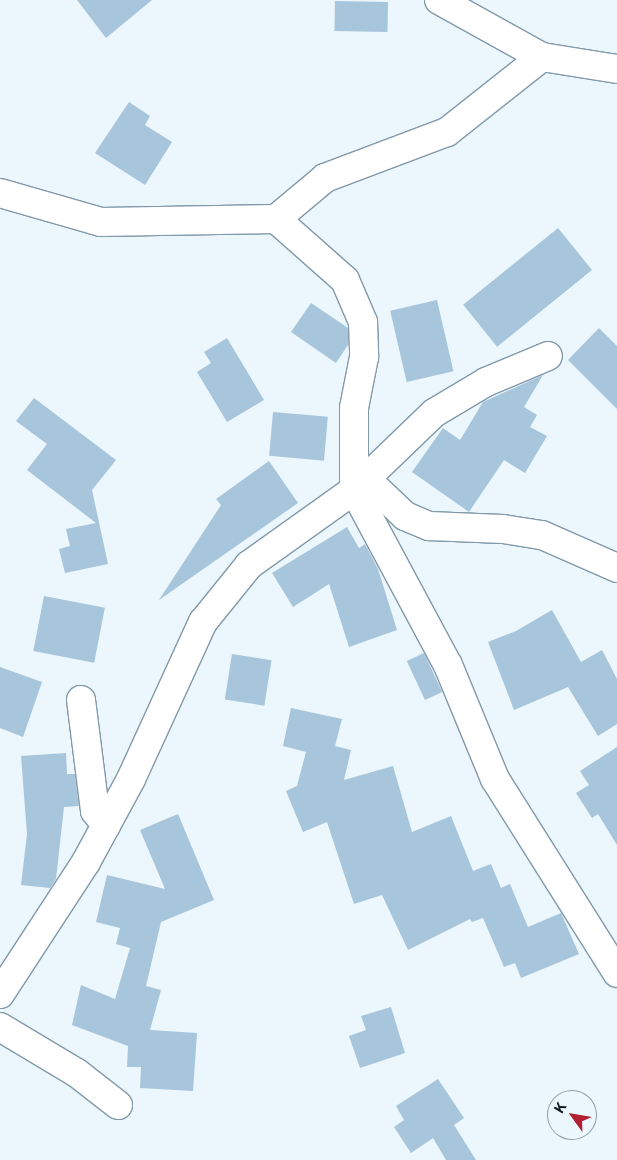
<!DOCTYPE html>
<style>
body{margin:0}
#map{position:relative;width:617px;height:1160px;overflow:hidden;background:#ebf6fd;font-family:"Public Sans",sans-serif}
div>[style]{position:absolute}
[style*='--x']{left:calc(var(--x)*1px);top:calc(var(--y)*1px);width:calc(var(--w)*1px);rotate:calc(var(--a)*1deg)}
.building>*{inset:0;background:#a7c5db;transform-origin:0 0}
.roads{filter:drop-shadow(1px 0 #8199aa) drop-shadow(-1px 0 #8199aa) drop-shadow(0 1px #8199aa) drop-shadow(0 -1px #8199aa)}
.minor>*{height:28px;margin:-14px;padding:0 14px;transform-origin:14px;border-radius:14px;background:#fff}
span{translate:-50% -50%;white-space:nowrap;text-align:center;line-height:1.15;-webkit-text-stroke:4px #ebf6fd;paint-order:stroke}
.north{position:absolute;left:547px;top:1090px;width:50px;height:50px;box-sizing:border-box;background:#ebf6fd;border:1px solid #949ea5;border-radius:50%;rotate:302deg;font-size:14px;font-weight:700;line-height:20px;text-align:center;color:#121b21}
.north::after{content:'';display:block;margin:auto;width:18px;height:22px;background:#b21f31;clip-path:polygon(50% 0,100% 100%,50% 72%,0 100%)}
</style>
<div id="map">
<div class="building">
<i style="clip-path:polygon(77px 0,152px 0,106px 38px)"></i>
<i style="left:335px;top:1px;width:53px;height:30px;rotate:1deg"></i>
<i style="clip-path:polygon(129px 102px,150px 116px,145px 125px,172px 142px,145px 185px,95px 153px)"></i>
<i style="left:558px;top:228px;width:54px;height:122px;rotate:51deg"></i>
<i style="left:437px;top:300px;width:73px;height:48px;rotate:77deg"></i>
<i style="clip-path:polygon(311px 303px,348px 328px,348px 345px,336px 363px,291px 332px)"></i>
<i style="clip-path:polygon(599px 328px,617px 346px,617px 409px,568px 360px)"></i>
<i style="clip-path:polygon(227px 338px,264px 400px,227px 422px,197px 372px,211px 363px,204px 352px)"></i>
<i style="clip-path:polygon(543px 375px,524px 407px,537px 415px,530px 427px,547px 436px,525px 473px,504px 460px,469px 512px,412px 472px,443px 428px,460px 440px,483px 402px)"></i>
<i style="clip-path:polygon(34px 398px,116px 460px,92px 490px,108px 564px,65px 573px,59px 549px,70px 546px,66px 529px,96px 523px,27px 470px,47px 444px,16px 421px)"></i>
<i style="left:273px;top:412px;width:55px;height:44px;rotate:5deg"></i>
<i style="clip-path:polygon(269px 461px,298px 503px,159px 600px,221px 505px,216px 499px)"></i>
<i style="clip-path:polygon(347px 527px,359px 548px,365px 544px,378px 569px,397px 630px,349px 647px,329px 584px,293px 607px,272px 573px)"></i>
<i style="left:44px;top:596px;width:62px;height:56px;rotate:11deg"></i>
<i style="clip-path:polygon(552px 610px,581px 662px,602px 650px,617px 679px,617px 724px,598px 736px,568px 687px,514px 710px,488px 642px,516px 631px)"></i>
<i style="left:424px;top:653px;width:43px;height:19px;rotate:65deg"></i>
<i style="left:232px;top:654px;width:40px;height:46px;rotate:9deg"></i>
<i style="clip-path:polygon(0 667px,42px 682px,23px 737px,0 728px)"></i>
<i style="clip-path:polygon(291px 708px,342px 719px,335px 746px,351px 750px,344px 780px,393px 766px,412px 832px,451px 816px,473px 871px,491px 864px,501px 888px,510px 884px,528px 927px,561px 913px,579px 954px,521px 978px,515px 963px,504px 967px,483px 918px,472px 922px,470px 919px,408px 950px,382px 895px,354px 904px,327px 822px,303px 832px,286px 791px,297px 786px,306px 752px,283px 746px)"></i>
<i style="clip-path:polygon(617px 747px,617px 845px,598px 814px,592px 818px,576px 793px,589px 785px,580px 771px)"></i>
<i style="clip-path:polygon(66px 753px,67px 774px,75px 774px,79px 806px,64px 807px,56px 879px,50px 888px,21px 885px,27px 834px,21px 756px)"></i>
<i style="clip-path:polygon(178px 814px,214px 900px,161px 922px,146px 986px,161px 990px,150px 1030px,197px 1033px,193px 1091px,140px 1088px,141px 1067px,127px 1067px,128px 1046px,72px 1025px,81px 985px,115px 999px,130px 948px,116px 944px,120px 928px,96px 922px,107px 875px,165px 889px,140px 830px)"></i>
<i style="clip-path:polygon(391px 1007px,405px 1053px,360px 1068px,349px 1036px,366px 1030px,361px 1016px)"></i>
<i style="clip-path:polygon(438px 1079px,464px 1118px,454px 1125px,476px 1160px,446px 1160px,433px 1138px,411px 1153px,394px 1127px,404px 1120px,396px 1106px)"></i>
</div>
<div class="roads">
<div class="minor">
<i style="--x:439;--y:0;--w:118;--a:29"></i>
<i style="--x:542;--y:57;--w:76;--a:9.1"></i>
<i style="--x:0;--y:193;--w:105;--a:16"></i>
<i style="--x:101;--y:222;--w:175;--a:-1"></i>
<i style="--x:276;--y:219;--w:64;--a:-39.9"></i>
<i style="--x:325;--y:178;--w:130;--a:-20.7"></i>
<i style="--x:447;--y:132;--w:121;--a:-38.3"></i>
<i style="--x:276;--y:219;--w:92;--a:41.5"></i>
<i style="--x:345;--y:280;--w:46;--a:66.8"></i>
<i style="--x:363;--y:322;--w:35;--a:88"></i>
<i style="--x:364;--y:357;--w:52;--a:101.1"></i>
<i style="--x:354;--y:408;--w:82;--a:90"></i>
<i style="--x:354;--y:490;--w:199;--a:61.8"></i>
<i style="--x:448;--y:665;--w:123;--a:67.6"></i>
<i style="--x:495;--y:779;--w:229;--a:57.8"></i>
<i style="--x:366;--y:479;--w:54;--a:43.5"></i>
<i style="--x:405;--y:516;--w:26;--a:23"></i>
<i style="--x:429;--y:526;--w:74;--a:2.3"></i>
<i style="--x:503;--y:529;--w:39;--a:9"></i>
<i style="--x:542;--y:535;--w:82;--a:23.7"></i>
<i style="--x:81;--y:700;--w:112;--a:82.8"></i>
<i style="--x:95;--y:811;--w:18;--a:52"></i>
<i style="--x:0;--y:994;--w:158;--a:-56.9"></i>
<i style="--x:86;--y:862;--w:94;--a:-61.5"></i>
<i style="--x:131;--y:779;--w:173;--a:-65.4"></i>
<i style="--x:203;--y:622;--w:73;--a:-51.1"></i>
<i style="--x:249;--y:565;--w:129;--a:-35.5"></i>
<i style="--x:354;--y:490;--w:111;--a:-43.9"></i>
<i style="--x:434;--y:413;--w:61;--a:-30.8"></i>
<i style="--x:486;--y:382;--w:67;--a:-22.8"></i>
<i style="--x:0;--y:1027;--w:90;--a:30.9"></i>
<i style="--x:77;--y:1073;--w:52;--a:38"></i>
</div>
</div>
<div class="north">K</div>
</div>
